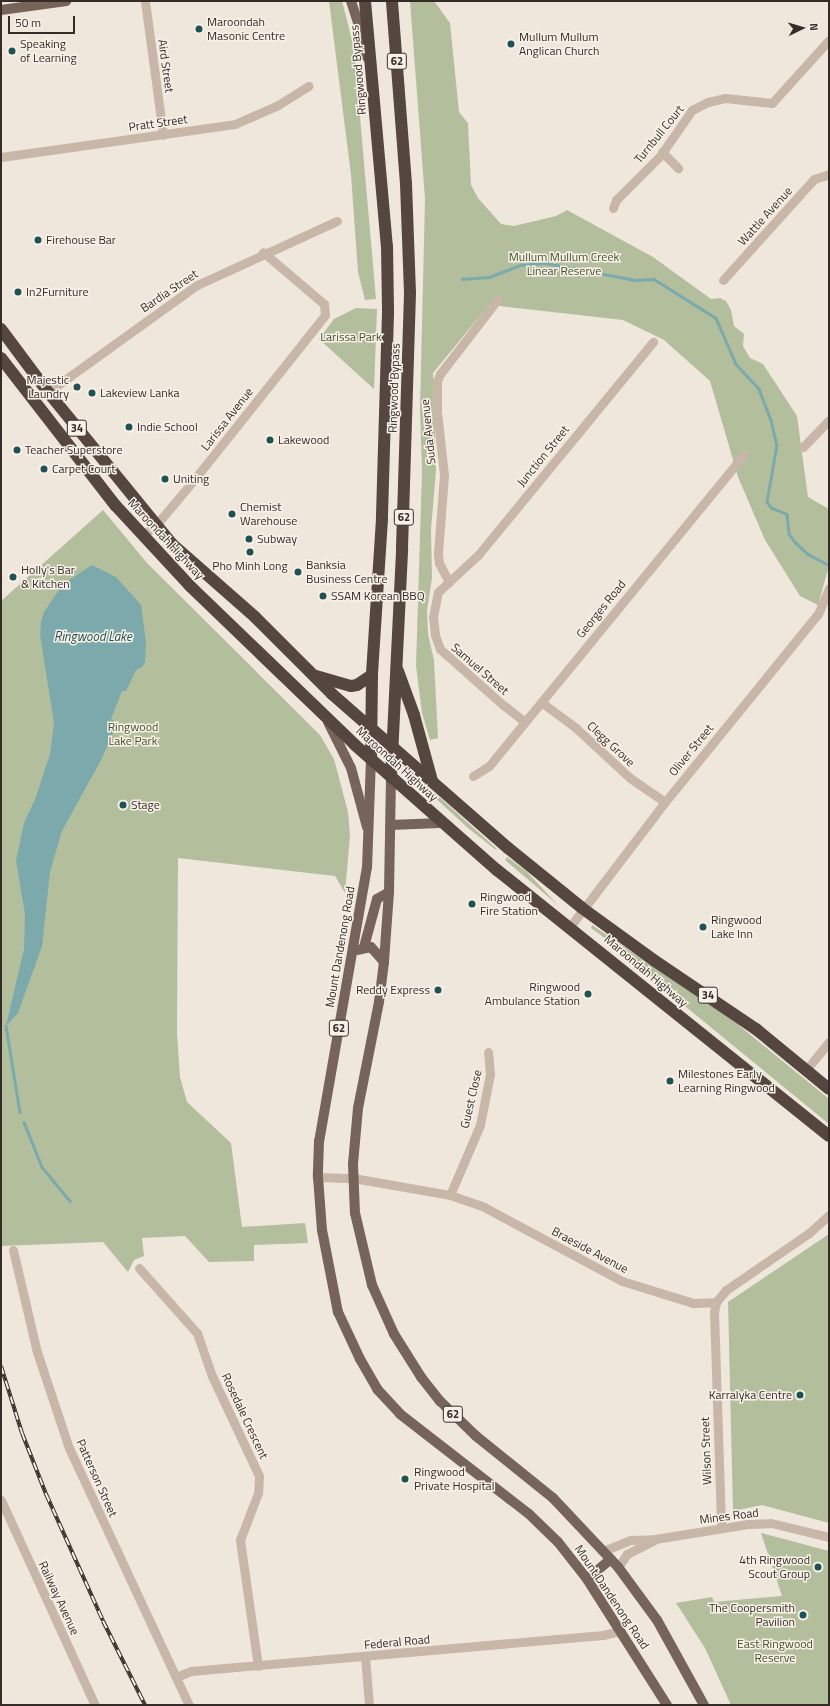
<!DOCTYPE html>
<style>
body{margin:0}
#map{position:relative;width:830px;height:1706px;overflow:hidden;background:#f0e7dc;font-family:"Titillium Web",sans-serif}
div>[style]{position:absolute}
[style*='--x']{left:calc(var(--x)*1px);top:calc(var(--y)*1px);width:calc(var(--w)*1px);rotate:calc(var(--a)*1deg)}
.green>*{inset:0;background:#b3be9d}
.water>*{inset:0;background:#7caaac}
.stream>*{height:2.5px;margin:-1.25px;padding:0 1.25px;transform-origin:1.25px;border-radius:1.25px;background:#7caaac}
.minor>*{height:9px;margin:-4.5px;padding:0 4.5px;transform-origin:4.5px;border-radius:4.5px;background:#c8b7a8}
.major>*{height:10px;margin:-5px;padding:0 5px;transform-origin:5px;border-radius:5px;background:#76635a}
.highway>*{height:12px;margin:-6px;padding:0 6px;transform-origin:6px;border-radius:6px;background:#554640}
.rail>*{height:4px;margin-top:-2px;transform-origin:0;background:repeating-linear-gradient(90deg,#f8f1e8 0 8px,#352c28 0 16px);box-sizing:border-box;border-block:1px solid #352c28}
.dots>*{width:11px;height:11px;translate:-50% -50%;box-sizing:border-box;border:2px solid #f8f1e8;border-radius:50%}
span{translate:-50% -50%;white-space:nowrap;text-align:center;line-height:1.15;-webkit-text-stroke:3px #f8f1e8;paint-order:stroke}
.shield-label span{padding:1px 3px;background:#f8f1e8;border:1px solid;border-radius:3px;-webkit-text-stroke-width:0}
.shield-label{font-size:11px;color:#352c28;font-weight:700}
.poi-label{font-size:12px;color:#352c28}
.left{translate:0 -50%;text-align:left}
.right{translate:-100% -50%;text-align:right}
.street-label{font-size:12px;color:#352c28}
.park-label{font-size:12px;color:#45522d}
.water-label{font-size:13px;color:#205154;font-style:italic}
.frame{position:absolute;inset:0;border:2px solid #352c28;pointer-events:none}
.north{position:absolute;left:782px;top:8px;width:40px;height:40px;-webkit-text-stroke:3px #f8f1e8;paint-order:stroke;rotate:85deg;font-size:11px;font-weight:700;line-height:16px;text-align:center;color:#352c28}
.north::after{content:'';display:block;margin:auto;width:14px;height:18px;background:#352c28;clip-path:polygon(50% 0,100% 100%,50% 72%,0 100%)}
.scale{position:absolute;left:8px;top:16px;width:67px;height:18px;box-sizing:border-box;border:2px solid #352c28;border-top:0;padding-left:5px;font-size:12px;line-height:14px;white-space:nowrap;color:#352c28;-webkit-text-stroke:3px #f8f1e8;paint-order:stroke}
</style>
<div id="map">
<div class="green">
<i style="clip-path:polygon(329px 1px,342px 1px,354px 48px,376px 299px,365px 300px,358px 272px,351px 175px)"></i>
<i style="clip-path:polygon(410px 1px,434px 1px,450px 23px,459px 112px,468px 123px,471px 185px,478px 198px,501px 224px,514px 226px,556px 216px,567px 210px,653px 257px,711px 299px,720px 298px,726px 301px,731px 310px,734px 326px,744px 334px,743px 346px,750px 358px,763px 364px,797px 416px,808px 497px,829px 509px,829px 566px,818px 605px,800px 596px,765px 540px,738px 477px,710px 381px,664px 340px,623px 320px,500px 306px,493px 300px,433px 373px,436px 470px,431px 530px,432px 578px,427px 611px,428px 634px,434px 660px,438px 738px,430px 740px,422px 713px,416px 666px,422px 472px,420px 408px,425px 199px)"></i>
<i style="clip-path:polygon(356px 308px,377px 309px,374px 389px,319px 339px,334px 319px)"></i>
<i style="clip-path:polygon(103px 510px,147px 563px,320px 735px,334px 759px,348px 812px,350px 835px,345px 893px,335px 876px,178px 858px,177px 1033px,180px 1077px,187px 1102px,231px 1143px,242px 1227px,305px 1223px,308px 1243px,254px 1245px,254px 1261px,209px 1262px,185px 1236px,142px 1238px,144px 1256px,134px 1260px,128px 1272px,103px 1242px,1px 1246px,1px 601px)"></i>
<i style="clip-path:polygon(408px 769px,497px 849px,496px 850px,468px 828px,407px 772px)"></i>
<i style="clip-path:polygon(507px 857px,527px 872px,558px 905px,505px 860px)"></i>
<i style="clip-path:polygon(592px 925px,736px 1023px,829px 1099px,829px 1124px,680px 1002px,624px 952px,591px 928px)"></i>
<i style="clip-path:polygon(829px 1234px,829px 1523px,762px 1505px,733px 1511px,728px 1302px)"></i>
<i style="clip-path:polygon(761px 1533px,829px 1551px,829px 1705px,731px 1705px,705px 1648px,676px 1603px,712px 1597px,714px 1602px,782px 1596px)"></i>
</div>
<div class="water">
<i style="clip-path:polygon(92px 565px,116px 577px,141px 605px,146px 642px,145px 662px,142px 667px,136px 670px,126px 691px,122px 691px,111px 719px,117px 724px,101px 760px,62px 831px,50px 872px,42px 946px,18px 1013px,6px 1026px,24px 949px,25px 914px,16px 861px,24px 823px,36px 797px,50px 754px,54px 723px,40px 635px,41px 622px,44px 612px,63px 584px)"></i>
</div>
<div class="stream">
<i style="--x:462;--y:279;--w:27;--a:-4"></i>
<i style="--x:489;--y:277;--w:34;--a:-21"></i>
<i style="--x:521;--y:265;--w:24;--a:-5"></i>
<i style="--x:545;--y:263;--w:93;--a:10.6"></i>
<i style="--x:636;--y:280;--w:18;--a:-3"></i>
<i style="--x:654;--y:279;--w:73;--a:32.2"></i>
<i style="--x:716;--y:318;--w:50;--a:66.5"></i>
<i style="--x:736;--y:364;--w:34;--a:47"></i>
<i style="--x:759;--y:389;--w:33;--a:69"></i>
<i style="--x:771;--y:420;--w:26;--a:77"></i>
<i style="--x:777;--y:445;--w:58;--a:100"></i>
<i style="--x:767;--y:502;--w:8;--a:50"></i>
<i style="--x:772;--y:508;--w:16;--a:22"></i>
<i style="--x:787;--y:514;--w:20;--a:84"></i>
<i style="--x:789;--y:534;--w:11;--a:52"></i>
<i style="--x:796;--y:543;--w:16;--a:43"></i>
<i style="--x:808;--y:554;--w:24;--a:28"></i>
<i style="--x:6;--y:1026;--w:87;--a:80.8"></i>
<i style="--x:24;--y:1122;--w:48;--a:68.2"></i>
<i style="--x:42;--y:1167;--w:44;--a:50.5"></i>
</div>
<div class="minor">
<i style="--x:145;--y:1;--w:135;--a:82.3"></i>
<i style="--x:662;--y:152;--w:23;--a:45"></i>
<i style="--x:1;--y:157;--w:236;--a:-8"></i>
<i style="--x:235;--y:124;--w:47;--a:-23.8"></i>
<i style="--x:278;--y:105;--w:36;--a:-32"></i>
<i style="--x:613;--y:208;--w:9;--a:-69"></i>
<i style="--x:616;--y:200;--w:62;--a:-45"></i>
<i style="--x:660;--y:156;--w:56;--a:-55.2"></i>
<i style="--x:692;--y:110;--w:18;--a:-27"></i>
<i style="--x:708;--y:102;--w:17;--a:-13"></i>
<i style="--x:725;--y:98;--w:47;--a:6.1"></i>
<i style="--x:772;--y:103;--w:85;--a:-47.9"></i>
<i style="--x:723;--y:280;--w:136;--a:-48"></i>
<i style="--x:814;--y:179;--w:16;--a:-18"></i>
<i style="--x:48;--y:392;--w:183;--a:-35.7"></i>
<i style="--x:197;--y:285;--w:154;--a:-24.6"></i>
<i style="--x:803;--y:447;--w:37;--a:-46"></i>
<i style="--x:143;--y:535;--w:16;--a:-38"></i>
<i style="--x:156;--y:525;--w:57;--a:-49.9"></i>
<i style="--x:193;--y:481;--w:212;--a:-51.5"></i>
<i style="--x:325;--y:315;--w:11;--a:-95"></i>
<i style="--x:324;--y:304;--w:80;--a:-139.6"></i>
<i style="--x:449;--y:582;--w:21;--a:-118"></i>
<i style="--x:439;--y:563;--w:10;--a:-96"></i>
<i style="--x:438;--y:553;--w:78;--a:-85.6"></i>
<i style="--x:444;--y:475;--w:63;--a:-96.3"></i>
<i style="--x:437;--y:412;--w:31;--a:-90"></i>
<i style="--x:437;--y:381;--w:8;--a:-67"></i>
<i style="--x:440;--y:374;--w:95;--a:-52.3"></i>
<i style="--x:541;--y:702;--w:44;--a:36.6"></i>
<i style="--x:576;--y:728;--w:74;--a:42.8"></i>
<i style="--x:630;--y:778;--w:42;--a:34.4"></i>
<i style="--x:525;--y:722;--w:28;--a:-142"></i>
<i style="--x:503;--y:705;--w:84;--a:-138.4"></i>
<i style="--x:440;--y:649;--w:15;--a:-110"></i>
<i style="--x:435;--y:635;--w:18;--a:-96"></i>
<i style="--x:433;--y:617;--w:25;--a:-79"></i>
<i style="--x:438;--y:592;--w:54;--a:-42.8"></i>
<i style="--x:478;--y:555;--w:276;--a:-50.6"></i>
<i style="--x:473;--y:776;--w:19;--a:-32"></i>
<i style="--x:489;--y:766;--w:404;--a:-50.7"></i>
<i style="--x:569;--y:928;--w:158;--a:-52.7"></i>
<i style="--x:665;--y:802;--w:242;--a:-50.9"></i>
<i style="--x:818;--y:614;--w:28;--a:-67"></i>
<i style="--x:806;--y:1070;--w:36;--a:-51"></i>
<i style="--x:318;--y:1177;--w:35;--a:2"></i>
<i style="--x:353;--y:1178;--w:98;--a:9.9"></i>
<i style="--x:450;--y:1195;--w:36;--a:19"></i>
<i style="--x:484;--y:1207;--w:157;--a:28.2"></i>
<i style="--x:622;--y:1281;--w:74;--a:17.2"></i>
<i style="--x:693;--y:1303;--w:23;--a:-2"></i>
<i style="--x:716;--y:1302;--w:16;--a:-50"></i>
<i style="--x:726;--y:1290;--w:101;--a:-34.5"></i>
<i style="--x:809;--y:1233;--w:27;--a:-42"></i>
<i style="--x:450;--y:1195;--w:76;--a:-66.8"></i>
<i style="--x:480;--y:1125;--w:52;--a:-78.9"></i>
<i style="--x:490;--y:1074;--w:22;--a:-95"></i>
<i style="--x:13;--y:1250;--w:105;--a:76.8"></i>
<i style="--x:37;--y:1352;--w:101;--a:71.6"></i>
<i style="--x:69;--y:1448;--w:284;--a:65"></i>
<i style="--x:139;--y:1268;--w:87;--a:48.3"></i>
<i style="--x:197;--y:1333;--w:46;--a:70.8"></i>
<i style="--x:212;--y:1376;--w:110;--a:64.8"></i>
<i style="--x:259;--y:1476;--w:17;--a:93"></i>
<i style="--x:258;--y:1493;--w:50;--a:111"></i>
<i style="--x:240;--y:1540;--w:127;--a:81.9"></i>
<i style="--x:716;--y:1302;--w:10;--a:101"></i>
<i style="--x:714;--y:1312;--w:216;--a:88.1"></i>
<i style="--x:1;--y:1500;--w:226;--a:65.4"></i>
<i style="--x:603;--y:1551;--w:29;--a:-22"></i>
<i style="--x:630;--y:1540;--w:25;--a:-2"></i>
<i style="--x:655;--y:1539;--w:94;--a:-9.2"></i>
<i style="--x:748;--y:1524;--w:23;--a:-2"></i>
<i style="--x:771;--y:1523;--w:60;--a:13.6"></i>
<i style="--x:618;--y:1567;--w:16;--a:-55"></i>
<i style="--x:627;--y:1554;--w:30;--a:-27"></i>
<i style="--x:365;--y:1657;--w:48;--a:85.2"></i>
<i style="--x:176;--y:1677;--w:16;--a:-22"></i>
<i style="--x:191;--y:1671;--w:414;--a:-5"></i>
<i style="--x:603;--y:1635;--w:18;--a:-13"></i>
</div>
<div class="major">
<i style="--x:351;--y:1;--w:23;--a:72"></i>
<i style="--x:358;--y:23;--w:28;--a:84"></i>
<i style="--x:361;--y:51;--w:14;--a:45"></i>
<i style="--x:1;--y:10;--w:66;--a:-7.9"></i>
<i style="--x:328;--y:722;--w:51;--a:63.4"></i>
<i style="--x:351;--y:768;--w:61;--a:74.8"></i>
<i style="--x:371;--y:759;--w:108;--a:92.1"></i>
<i style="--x:367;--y:867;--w:278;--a:99.9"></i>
<i style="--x:319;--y:1141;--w:36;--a:92"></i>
<i style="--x:318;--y:1177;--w:53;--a:85.7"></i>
<i style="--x:322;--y:1230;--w:84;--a:79"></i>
<i style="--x:338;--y:1312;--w:52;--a:64.9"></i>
<i style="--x:360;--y:1359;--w:34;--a:60"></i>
<i style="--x:377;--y:1389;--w:34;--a:47"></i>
<i style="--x:400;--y:1414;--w:163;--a:37.8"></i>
<i style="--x:529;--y:1514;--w:40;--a:44"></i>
<i style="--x:558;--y:1542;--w:47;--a:51.9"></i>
<i style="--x:587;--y:1579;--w:149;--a:57.6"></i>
<i style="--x:391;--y:777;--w:115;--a:91"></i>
<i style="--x:389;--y:892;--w:70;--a:94.1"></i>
<i style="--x:384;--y:962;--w:40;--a:97.1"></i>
<i style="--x:379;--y:1002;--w:108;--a:101.2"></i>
<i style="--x:358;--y:1108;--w:56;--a:95.1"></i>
<i style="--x:353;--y:1164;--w:49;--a:87.7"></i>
<i style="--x:355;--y:1213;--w:74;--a:76.7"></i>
<i style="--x:372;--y:1285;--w:54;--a:65.8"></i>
<i style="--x:394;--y:1334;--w:51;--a:57.9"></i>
<i style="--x:421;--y:1377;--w:31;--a:52"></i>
<i style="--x:440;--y:1401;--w:50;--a:44.2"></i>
<i style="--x:476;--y:1436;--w:99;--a:38.8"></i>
<i style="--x:553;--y:1498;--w:95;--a:46.7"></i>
<i style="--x:618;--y:1567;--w:66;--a:53.7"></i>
<i style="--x:657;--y:1620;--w:97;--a:61.1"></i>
<i style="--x:391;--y:825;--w:49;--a:-2.3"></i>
<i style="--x:364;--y:947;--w:50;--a:-74.8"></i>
<i style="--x:377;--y:899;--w:14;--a:-30"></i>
<i style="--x:358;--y:950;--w:13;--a:-13"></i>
<i style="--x:371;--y:947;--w:20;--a:49"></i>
<i style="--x:587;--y:1579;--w:31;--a:-40"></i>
</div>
<div class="highway">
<i style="--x:365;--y:1;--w:246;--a:84.9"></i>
<i style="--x:387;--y:246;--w:67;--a:89.1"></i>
<i style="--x:388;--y:313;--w:206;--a:91.7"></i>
<i style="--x:382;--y:519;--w:156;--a:93.7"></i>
<i style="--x:372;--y:675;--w:84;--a:90.7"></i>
<i style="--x:1;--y:329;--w:79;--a:53.3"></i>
<i style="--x:48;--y:392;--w:196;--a:50.8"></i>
<i style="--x:172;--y:544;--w:111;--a:41.3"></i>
<i style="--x:255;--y:617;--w:109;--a:45"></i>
<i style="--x:332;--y:694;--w:234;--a:41.2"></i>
<i style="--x:508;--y:848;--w:95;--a:39"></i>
<i style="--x:582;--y:908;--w:90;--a:36"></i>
<i style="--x:655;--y:961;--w:122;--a:34"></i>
<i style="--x:756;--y:1029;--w:94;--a:39.4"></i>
<i style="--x:1;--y:358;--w:187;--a:52.2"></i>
<i style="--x:116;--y:506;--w:109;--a:47.2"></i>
<i style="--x:190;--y:586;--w:229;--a:43.9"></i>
<i style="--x:355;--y:745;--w:189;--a:41.4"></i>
<i style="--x:497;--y:870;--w:425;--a:38.7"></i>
<i style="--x:398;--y:671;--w:47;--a:70"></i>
<i style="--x:414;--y:715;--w:68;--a:74.7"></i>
<i style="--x:316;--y:676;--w:36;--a:16"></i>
<i style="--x:351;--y:686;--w:6;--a:-9"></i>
<i style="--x:357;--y:685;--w:18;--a:-34"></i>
<i style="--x:391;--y:777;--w:229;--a:-87.2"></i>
<i style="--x:402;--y:548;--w:255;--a:-88.2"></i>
<i style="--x:410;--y:293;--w:109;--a:-92.1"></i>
<i style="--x:406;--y:184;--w:184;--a:-94.4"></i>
</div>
<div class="rail">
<i style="--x:1;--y:1366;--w:70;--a:72.6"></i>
<i style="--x:22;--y:1433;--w:66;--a:68.5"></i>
<i style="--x:46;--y:1494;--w:139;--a:65.8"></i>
<i style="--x:103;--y:1621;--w:94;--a:63.4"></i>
</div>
<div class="dots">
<i style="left:199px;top:29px;background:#205154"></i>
<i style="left:511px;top:44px;background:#205154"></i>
<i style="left:12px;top:51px;background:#205154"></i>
<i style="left:38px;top:240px;background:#205154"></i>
<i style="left:18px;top:292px;background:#205154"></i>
<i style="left:77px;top:387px;background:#205154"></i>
<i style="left:92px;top:393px;background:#205154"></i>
<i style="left:129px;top:427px;background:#205154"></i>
<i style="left:270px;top:440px;background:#205154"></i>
<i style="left:17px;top:450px;background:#205154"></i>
<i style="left:44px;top:469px;background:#205154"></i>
<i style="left:165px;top:479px;background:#205154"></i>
<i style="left:232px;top:514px;background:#205154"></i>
<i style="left:249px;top:539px;background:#205154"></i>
<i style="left:250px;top:552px;background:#205154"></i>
<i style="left:298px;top:572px;background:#205154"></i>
<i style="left:13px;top:577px;background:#205154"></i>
<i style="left:323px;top:596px;background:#205154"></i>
<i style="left:123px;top:805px;background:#205154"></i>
<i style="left:472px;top:904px;background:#205154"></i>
<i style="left:703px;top:927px;background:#205154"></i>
<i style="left:438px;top:990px;background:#205154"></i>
<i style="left:588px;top:994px;background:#205154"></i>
<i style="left:670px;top:1081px;background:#205154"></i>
<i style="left:800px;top:1395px;background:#205154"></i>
<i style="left:405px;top:1479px;background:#205154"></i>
<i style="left:818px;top:1567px;background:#205154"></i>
<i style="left:803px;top:1615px;background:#205154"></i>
</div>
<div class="shield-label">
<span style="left:397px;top:61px">62</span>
<span style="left:77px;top:428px">34</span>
<span style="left:404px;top:517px">62</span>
<span style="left:708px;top:995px">34</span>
<span style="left:339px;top:1028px">62</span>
<span style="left:453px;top:1414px">62</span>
</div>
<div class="poi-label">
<span class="left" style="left:207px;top:29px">Maroondah<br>Masonic Centre</span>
<span class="left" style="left:519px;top:44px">Mullum Mullum<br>Anglican Church</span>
<span class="left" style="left:20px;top:51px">Speaking<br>of Learning</span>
<span class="left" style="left:46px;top:240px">Firehouse Bar</span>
<span class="left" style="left:26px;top:292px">In2Furniture</span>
<span class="right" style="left:69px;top:387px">Majestic<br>Laundry</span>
<span class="left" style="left:100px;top:393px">Lakeview Lanka</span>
<span class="left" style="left:137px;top:427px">Indie School</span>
<span class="left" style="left:278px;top:440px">Lakewood</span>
<span class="left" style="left:25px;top:450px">Teacher Superstore</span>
<span class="left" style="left:52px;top:469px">Carpet Court</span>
<span class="left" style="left:173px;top:479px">Uniting</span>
<span class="left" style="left:240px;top:514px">Chemist<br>Warehouse</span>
<span class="left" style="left:257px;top:539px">Subway</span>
<span class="left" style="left:306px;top:572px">Banksia<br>Business Centre</span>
<span style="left:250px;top:566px">Pho Minh Long</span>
<span class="left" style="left:21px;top:577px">Holly's Bar<br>&amp; Kitchen</span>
<span class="left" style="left:331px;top:596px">SSAM Korean BBQ</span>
<span class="left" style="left:131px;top:805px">Stage</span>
<span class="left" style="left:480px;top:904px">Ringwood<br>Fire Station</span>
<span class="left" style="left:711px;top:927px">Ringwood<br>Lake Inn</span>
<span class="right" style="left:580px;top:994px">Ringwood<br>Ambulance Station</span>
<span class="right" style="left:430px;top:990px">Reddy Express</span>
<span class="left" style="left:678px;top:1081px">Milestones Early<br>Learning Ringwood</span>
<span class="right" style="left:792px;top:1395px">Karralyka Centre</span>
<span class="left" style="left:414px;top:1479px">Ringwood<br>Private Hospital</span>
<span class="right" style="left:810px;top:1567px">4th Ringwood<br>Scout Group</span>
<span class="right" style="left:795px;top:1615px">The Coopersmith<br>Pavilion</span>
</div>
<div class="street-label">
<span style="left:166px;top:66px;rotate:82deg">Aird Street</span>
<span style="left:358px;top:70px;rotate:-95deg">Ringwood Bypass</span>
<span style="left:158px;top:123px;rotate:-8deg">Pratt Street</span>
<span style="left:659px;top:134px;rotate:-51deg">Turnbull Court</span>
<span style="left:765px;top:216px;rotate:-48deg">Wattle Avenue</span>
<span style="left:169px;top:291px;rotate:-34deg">Bardia Street</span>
<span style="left:394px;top:388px;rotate:-88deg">Ringwood Bypass</span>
<span style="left:227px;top:419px;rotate:-52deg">Larissa Avenue</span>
<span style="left:428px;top:432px;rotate:-96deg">Suda Avenue</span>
<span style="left:543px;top:456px;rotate:-51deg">Junction Street</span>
<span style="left:166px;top:539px;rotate:47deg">Maroondah Highway</span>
<span style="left:601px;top:609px;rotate:-51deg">Georges Road</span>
<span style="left:480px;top:669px;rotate:41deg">Samuel Street</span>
<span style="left:611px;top:744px;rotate:43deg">Clegg Grove</span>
<span style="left:691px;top:750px;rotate:-51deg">Oliver Street</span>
<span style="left:397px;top:764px;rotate:42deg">Maroondah Highway</span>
<span style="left:340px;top:947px;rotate:-80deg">Mount Dandenong Road</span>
<span style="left:646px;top:971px;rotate:40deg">Maroondah Highway</span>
<span style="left:471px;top:1099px;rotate:-77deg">Guest Close</span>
<span style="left:590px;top:1250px;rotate:28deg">Braeside Avenue</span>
<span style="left:245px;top:1416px;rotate:65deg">Rosedale Crescent</span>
<span style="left:706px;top:1451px;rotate:-92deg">Wilson Street</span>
<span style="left:97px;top:1478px;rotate:66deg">Patterson Street</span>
<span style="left:729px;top:1516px;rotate:-7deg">Mines Road</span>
<span style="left:612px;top:1597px;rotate:56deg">Mount Dandenong Road</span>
<span style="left:59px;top:1598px;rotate:65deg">Railway Avenue</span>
<span style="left:397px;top:1642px;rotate:-5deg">Federal Road</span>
</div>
<div class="park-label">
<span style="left:564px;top:264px">Mullum Mullum Creek<br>Linear Reserve</span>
<span style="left:351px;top:337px">Larissa Park</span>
<span style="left:133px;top:734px">Ringwood<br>Lake Park</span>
<span style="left:775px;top:1651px">East Ringwood<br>Reserve</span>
</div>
<div class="water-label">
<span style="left:93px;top:636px">Ringwood Lake</span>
</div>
<div class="frame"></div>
<div class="north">N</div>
<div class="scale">50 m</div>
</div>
